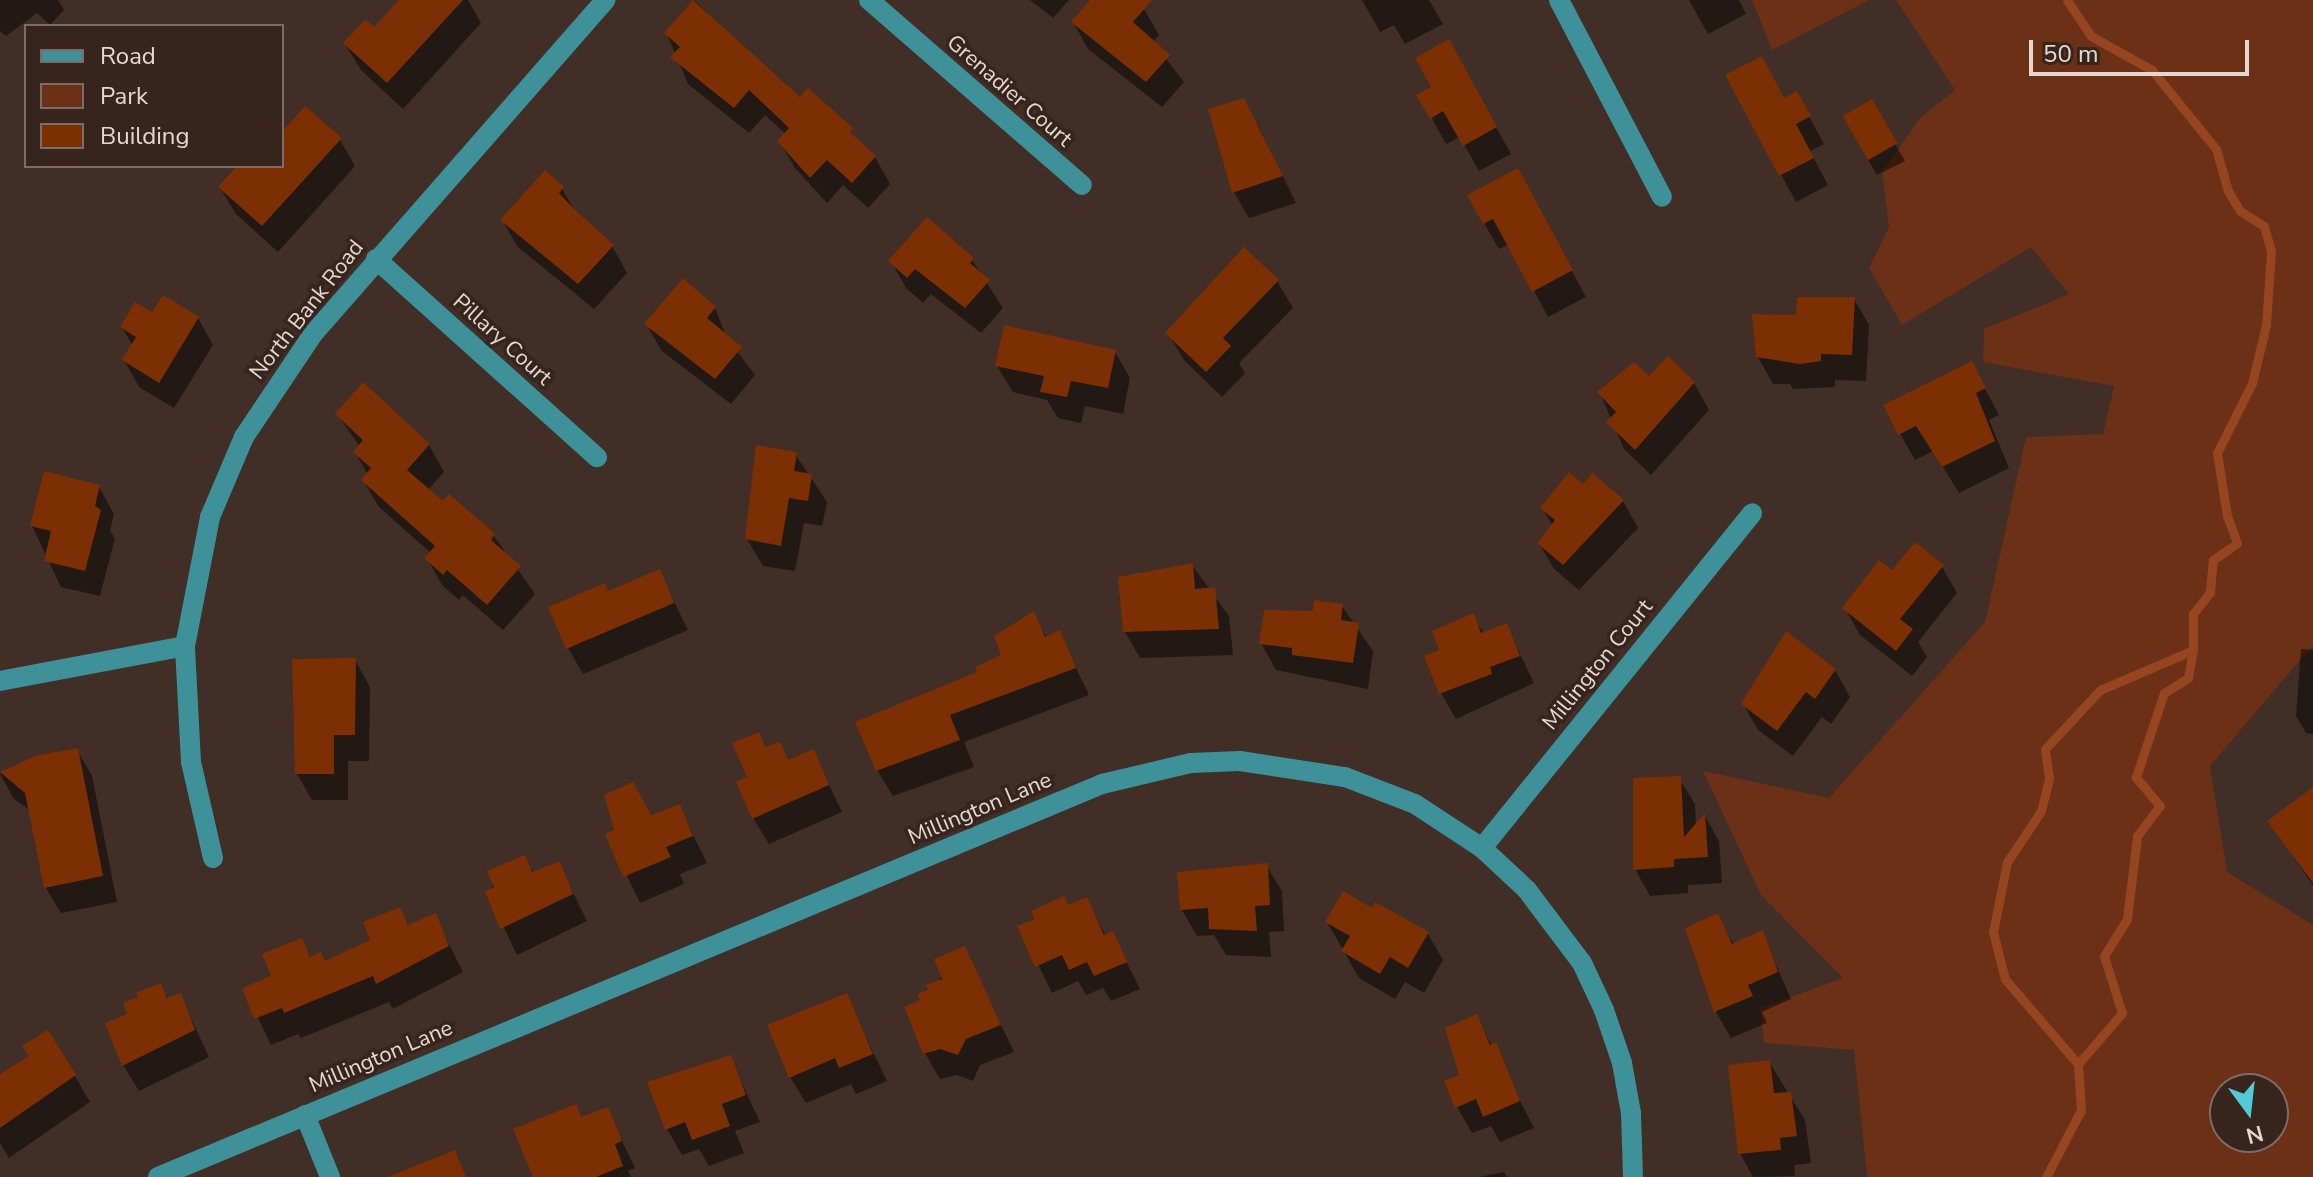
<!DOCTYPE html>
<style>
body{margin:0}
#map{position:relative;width:2313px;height:1177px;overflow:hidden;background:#412e26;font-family:"Nunito Sans",sans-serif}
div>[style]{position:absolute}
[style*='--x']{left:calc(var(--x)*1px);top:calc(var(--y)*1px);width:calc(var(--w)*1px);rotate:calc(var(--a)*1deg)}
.green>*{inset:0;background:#6b3015}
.shadow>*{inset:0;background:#0007}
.stream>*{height:9px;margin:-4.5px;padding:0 4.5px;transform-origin:4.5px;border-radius:4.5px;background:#954520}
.building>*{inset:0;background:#7d2f04;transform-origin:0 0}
.minor>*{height:20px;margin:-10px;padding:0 10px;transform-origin:10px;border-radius:10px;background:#3e9199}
span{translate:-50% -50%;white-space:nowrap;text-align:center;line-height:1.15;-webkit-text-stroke:7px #37241c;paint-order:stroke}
.street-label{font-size:22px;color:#e4d7d2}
.legend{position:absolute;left:24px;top:24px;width:260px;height:144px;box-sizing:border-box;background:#37241c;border:2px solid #7c6c65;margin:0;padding:10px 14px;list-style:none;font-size:24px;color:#e4d7d2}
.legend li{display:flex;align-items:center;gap:16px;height:40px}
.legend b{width:40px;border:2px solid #7c6c65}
.north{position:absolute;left:2209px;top:1073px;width:80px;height:80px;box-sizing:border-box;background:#37241c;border:2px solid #7c6c65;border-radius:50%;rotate:165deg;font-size:22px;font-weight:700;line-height:32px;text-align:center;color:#e4d7d2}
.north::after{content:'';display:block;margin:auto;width:28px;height:36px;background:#52cbd7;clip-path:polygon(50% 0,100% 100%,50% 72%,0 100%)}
.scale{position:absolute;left:2029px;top:40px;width:220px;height:36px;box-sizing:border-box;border:4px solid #e4d7d2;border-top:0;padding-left:10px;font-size:24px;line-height:28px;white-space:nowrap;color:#e4d7d2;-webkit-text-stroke:6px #37241c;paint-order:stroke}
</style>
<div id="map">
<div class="green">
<i style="clip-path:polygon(1752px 0,1869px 0,1772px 50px)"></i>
<i style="clip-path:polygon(evenodd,1896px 0,2313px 0,2313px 645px,2210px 766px,2227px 872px,2313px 925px,2313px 1177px,1867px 1177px,1854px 1050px,1764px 1043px,1760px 1008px,1843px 978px,1761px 895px,1703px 771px,1829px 798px,1985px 622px,2026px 437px,2103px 434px,2114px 386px,1983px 362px,1984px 329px,2069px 294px,2031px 247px,1902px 325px,1869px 268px,1889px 227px,1882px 172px,1920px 118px,1955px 90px,1896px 0,2225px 1089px,2273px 1089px,2273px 1137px,2225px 1137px,2225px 1089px)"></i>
</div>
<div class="shadow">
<i style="clip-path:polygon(0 0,58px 0,64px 10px,50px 25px,37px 13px,6px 36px,0 31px)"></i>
<i style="clip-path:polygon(401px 0,468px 0,481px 23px,403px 109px,361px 70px,345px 44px,374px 30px)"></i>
<i style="clip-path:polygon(1030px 0,1069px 0,1053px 18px)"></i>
<i style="clip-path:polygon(1093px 0,1134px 0,1144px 9px,1159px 35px,1153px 42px,1184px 82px,1162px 107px,1088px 49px,1073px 22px)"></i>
<i style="clip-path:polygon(1362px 0,1429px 0,1443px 24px,1405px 44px,1394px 25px,1380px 32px)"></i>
<i style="clip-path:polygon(1689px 0,1739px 0,1746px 14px,1708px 34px)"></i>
<i style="clip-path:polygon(695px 1px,800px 100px,875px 157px,890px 184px,868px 208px,843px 185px,827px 203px,795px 168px,779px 141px,786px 134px,765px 115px,749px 133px,688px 84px,667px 34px)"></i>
<i style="clip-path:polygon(1463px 68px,1511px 154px,1479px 171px,1460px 137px,1446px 144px,1419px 95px)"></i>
<i style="clip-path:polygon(1728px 76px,1784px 100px,1797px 94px,1824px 144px,1810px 151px,1828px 185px,1796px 202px)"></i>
<i style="clip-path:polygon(1871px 102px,1905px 161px,1877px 175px,1867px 158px)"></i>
<i style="clip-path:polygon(1257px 123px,1296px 203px,1249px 218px,1234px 192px)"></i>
<i style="clip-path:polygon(282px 135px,340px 140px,355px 166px,278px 252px,236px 214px,220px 188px,240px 166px,282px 166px)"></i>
<i style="clip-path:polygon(562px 189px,574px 210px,612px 246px,627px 273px,594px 309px,518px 247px,502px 220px)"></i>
<i style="clip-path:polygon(1532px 197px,1586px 297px,1548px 317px,1509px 244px,1499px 249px,1484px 223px)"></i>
<i style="clip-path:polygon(972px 260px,1003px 308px,981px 333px,931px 294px,923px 303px,906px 288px,891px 261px)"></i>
<i style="clip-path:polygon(1277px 281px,1293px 308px,1239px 363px,1245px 373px,1222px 397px,1183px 359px,1168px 333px)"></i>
<i style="clip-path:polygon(1854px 299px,1869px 325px,1866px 381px,1835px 380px,1835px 387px,1793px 389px,1790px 384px,1773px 384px,1758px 357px,1798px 318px)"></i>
<i style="clip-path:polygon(715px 308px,727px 338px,755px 375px,731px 404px,662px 351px,646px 324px)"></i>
<i style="clip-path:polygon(153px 315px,198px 318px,213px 345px,174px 408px,139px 387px,124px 360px,133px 346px,122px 327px)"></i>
<i style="clip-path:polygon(1115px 352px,1130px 378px,1123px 414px,1085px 406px,1081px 423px,1058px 418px,1047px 400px,1013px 392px,997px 366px)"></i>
<i style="clip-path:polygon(1668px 359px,1694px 383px,1709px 410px,1651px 475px,1624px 449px,1600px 393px,1649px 379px)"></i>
<i style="clip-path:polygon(1971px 363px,1999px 415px,1989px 420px,2009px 468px,1959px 493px,1933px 451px,1915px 460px,1900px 434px)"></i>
<i style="clip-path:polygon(337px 414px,429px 445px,444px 472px,427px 491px,494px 536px,535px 594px,503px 630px,463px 595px,459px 600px,442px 585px,427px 558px,431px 553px,379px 507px,363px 480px,368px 475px,355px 452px,360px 447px)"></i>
<i style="clip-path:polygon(795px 454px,827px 502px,822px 526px,804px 523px,795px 571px,763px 566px,747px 539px)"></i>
<i style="clip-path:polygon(1592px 476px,1623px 501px,1638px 528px,1579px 590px,1554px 569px,1539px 543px,1553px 526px,1542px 508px,1583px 487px)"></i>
<i style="clip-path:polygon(99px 487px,114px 514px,110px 531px,115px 538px,100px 596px,61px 587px,32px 526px)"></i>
<i style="clip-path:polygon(1192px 565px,1229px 616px,1233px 655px,1140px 658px,1125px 632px)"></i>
<i style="clip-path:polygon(1942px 567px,1957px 593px,1918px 642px,1927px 657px,1912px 676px,1860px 635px,1845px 608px,1892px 573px)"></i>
<i style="clip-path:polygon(659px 571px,688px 630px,583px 674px,568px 648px,608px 593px)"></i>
<i style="clip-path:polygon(1342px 606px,1373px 651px,1368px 689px,1276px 670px,1261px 643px,1314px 613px)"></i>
<i style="clip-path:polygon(1033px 614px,1047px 638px,1059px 633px,1089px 695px,964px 742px,974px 767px,893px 796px,877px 770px,1004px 657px)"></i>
<i style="clip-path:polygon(1473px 616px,1484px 634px,1506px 625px,1534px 683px,1456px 719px,1441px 693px)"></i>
<i style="clip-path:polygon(2301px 649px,2313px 650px,2313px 734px,2306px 733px,2296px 716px)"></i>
<i style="clip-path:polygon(355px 660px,370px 687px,369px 761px,348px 761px,348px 800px,312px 800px,297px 774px)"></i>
<i style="clip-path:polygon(1835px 670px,1850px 697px,1831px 724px,1822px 717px,1793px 756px,1758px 730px,1743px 704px)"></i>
<i style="clip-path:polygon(758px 734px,766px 749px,789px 762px,813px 752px,842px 812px,769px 844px,753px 818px,749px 778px)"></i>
<i style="clip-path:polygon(77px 750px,92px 776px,117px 902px,61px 913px,46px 888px,31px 811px,14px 799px,0 774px,35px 758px)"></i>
<i style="clip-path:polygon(1679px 778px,1695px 804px,1696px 826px,1705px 816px,1719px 841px,1722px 883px,1688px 885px,1688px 893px,1650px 896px,1635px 869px)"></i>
<i style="clip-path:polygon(2313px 802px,2313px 886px,2270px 821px)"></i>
<i style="clip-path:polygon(679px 806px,707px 863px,680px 874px,684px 884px,640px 903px,607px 835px)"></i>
<i style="clip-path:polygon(524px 858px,534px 874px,559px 864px,587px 921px,517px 955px,487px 892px)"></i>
<i style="clip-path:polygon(1266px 865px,1282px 891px,1284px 931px,1269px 932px,1271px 957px,1226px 955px,1214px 935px,1197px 936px,1182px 910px)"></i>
<i style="clip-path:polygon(1086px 899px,1106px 936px,1112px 933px,1140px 989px,1111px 1001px,1103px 988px,1086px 995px,1078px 981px,1052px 993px,1020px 927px)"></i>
<i style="clip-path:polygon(399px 909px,410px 927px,435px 916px,463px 972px,393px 1009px,389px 1002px,301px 1038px,298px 1034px,271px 1045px,244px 989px,274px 977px,301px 941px,312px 959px,325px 963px,373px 941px)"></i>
<i style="clip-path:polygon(1372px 910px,1428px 934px,1443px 960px,1424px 993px,1405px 982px,1395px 999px,1359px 978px,1327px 922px)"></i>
<i style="clip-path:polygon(1717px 915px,1734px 945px,1762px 933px,1791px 999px,1762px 1012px,1767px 1023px,1731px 1038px,1716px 1012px,1688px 929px)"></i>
<i style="clip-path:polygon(964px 948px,1014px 1052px,980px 1065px,973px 1081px,957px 1075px,940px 1079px,925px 1053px,922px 1002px)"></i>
<i style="clip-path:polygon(160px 985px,169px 1000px,180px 995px,209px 1057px,139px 1091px,123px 1065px,130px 1015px)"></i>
<i style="clip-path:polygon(846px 996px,887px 1081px,856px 1094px,851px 1084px,806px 1103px,790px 1077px)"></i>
<i style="clip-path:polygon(1477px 1017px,1534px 1128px,1500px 1142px,1491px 1126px,1472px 1133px,1457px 1107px)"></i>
<i style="clip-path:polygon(730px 1058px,760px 1122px,735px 1131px,744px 1153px,709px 1166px,699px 1149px,682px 1155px,667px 1129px)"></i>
<i style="clip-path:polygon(1769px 1062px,1805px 1120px,1811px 1163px,1794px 1165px,1795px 1176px,1753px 1177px,1740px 1153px)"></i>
<i style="clip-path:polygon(0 1076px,75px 1076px,90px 1102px,9px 1158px,0 1143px)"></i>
<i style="clip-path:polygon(575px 1107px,582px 1119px,607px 1109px,635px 1168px,628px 1171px,631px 1177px,535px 1177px)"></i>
<i style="clip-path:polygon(1504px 1172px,1507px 1177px,1479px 1177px)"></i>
</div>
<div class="stream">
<i style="--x:2078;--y:1064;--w:67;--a:-49.2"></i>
<i style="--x:2122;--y:1013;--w:60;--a:-107.5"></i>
<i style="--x:2104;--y:956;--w:44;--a:-58.1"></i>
<i style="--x:2127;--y:919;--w:84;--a:-83.1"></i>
<i style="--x:2137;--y:836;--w:38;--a:-53"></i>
<i style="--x:2160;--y:806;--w:38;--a:-130"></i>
<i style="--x:2136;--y:777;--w:89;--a:-71.6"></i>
<i style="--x:2164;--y:693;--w:28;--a:-32"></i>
<i style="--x:2188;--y:678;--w:28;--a:-80"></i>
<i style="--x:2046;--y:1177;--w:76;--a:-62.4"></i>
<i style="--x:2081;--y:1110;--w:46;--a:-93.7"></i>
<i style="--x:2078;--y:1064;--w:112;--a:-130.7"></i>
<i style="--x:2005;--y:979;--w:49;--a:-104.3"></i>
<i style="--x:1993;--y:932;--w:71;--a:-78.7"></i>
<i style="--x:2007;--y:862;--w:61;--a:-56.3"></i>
<i style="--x:2041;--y:811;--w:34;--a:-76"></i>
<i style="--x:2049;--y:778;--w:29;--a:-98"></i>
<i style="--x:2045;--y:749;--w:81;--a:-47"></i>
<i style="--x:2100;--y:690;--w:101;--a:-23.3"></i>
<i style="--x:2193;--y:650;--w:36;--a:-90"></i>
<i style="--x:2193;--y:614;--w:28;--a:-52"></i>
<i style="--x:2210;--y:592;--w:32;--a:-85"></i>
<i style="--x:2213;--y:560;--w:29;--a:-35"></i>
<i style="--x:2237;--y:543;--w:29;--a:-110"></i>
<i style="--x:2227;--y:516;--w:64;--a:-99"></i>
<i style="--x:2217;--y:453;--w:78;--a:-63.4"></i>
<i style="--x:2252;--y:383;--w:60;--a:-76.4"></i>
<i style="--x:2266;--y:325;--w:74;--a:-86.1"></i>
<i style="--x:2271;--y:251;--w:26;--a:-106"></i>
<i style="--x:2264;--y:226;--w:28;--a:-148"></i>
<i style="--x:2240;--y:211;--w:23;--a:-121"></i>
<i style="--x:2228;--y:191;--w:44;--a:-105.9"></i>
<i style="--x:2216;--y:149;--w:102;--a:-129"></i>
<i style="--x:2152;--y:70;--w:70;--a:-150.9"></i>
<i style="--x:2091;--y:36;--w:43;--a:-123.7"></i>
</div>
<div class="building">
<i style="clip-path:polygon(399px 0,463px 0,387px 83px,343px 43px,365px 19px,374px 27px)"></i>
<i style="clip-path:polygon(693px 0,800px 97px,808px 88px,853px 128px,850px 132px,876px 156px,852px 183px,827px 160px,810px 178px,777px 141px,789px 128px,749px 90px,734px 108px,670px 57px,680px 47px,664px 33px)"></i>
<i style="clip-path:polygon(1090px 0,1152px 0,1133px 22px,1170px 55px,1146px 82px,1071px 22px)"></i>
<i style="clip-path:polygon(1449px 39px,1497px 127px,1463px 146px,1443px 111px,1430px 119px,1416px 95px,1431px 87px,1415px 58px)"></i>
<i style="clip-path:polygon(1762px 56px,1784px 98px,1797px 91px,1811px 116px,1796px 124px,1814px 158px,1779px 176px,1725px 75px)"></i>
<i style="clip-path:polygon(1244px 98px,1283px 176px,1232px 193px,1208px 109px)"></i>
<i style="left:1872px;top:99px;width:51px;height:34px;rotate:60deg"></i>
<i style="clip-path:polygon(305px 106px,342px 138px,262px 226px,218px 187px,237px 166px,282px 166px,282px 132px)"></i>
<i style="clip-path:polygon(1518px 168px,1573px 270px,1532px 292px,1493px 219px,1483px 224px,1467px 195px)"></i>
<i style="clip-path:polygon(545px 170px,564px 187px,559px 193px,575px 210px,614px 245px,578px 284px,500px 220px)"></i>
<i style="clip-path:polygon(927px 217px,974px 258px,970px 263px,990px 280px,965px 308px,915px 269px,907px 278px,888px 261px)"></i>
<i style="clip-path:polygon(1244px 247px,1279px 280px,1223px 338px,1231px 346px,1206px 372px,1165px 333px)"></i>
<i style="clip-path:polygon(683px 278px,716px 307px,707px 318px,742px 347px,715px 379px,644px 324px)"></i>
<i style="clip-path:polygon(163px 295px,199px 317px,159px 383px,122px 360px,136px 337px,120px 327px,135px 302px,152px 312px)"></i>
<i style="clip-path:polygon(1797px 297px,1855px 297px,1852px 355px,1821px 354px,1821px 361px,1800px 364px,1756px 357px,1752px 314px,1796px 315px)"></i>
<i style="clip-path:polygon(1004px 325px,1116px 350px,1108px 388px,1071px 381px,1067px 397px,1040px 392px,1044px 376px,995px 366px)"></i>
<i style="clip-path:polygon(1668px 356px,1695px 382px,1635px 450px,1606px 422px,1616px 412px,1597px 392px,1634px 362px,1649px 376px)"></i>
<i style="clip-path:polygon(1972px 361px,1986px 388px,1976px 393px,1995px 441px,1942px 467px,1916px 426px,1898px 435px,1883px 405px)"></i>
<i style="clip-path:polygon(363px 382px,430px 444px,407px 470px,443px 501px,449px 494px,495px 534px,491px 540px,521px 566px,487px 605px,447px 570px,443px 575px,424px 558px,435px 546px,361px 480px,371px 468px,353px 452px,363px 440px,335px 414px)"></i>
<i style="clip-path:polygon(756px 445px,797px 452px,794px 471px,812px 474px,808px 501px,789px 498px,781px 546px,745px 539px)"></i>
<i style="clip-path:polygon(44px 471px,100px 485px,95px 506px,101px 510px,85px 571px,44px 561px,51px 531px,30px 526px)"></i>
<i style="clip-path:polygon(1569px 472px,1583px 484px,1592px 473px,1624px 500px,1563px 565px,1537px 543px,1555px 520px,1540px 508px)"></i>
<i style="clip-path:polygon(1915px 542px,1944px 565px,1900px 619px,1913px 629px,1896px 651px,1842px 608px,1879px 560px,1892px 570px)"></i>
<i style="clip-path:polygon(1193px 563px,1195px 589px,1215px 587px,1219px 629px,1123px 632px,1118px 577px)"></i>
<i style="clip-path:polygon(660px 569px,674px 603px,566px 649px,548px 607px,605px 583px,608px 591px)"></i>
<i style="clip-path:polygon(1314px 600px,1343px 604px,1341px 620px,1359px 623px,1353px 663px,1292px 655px,1292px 648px,1259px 644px,1264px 610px,1313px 611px)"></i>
<i style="clip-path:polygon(1034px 611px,1045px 637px,1060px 630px,1076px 668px,950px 715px,960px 740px,876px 771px,855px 722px,977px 672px,975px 667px,1001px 655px,994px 636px)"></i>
<i style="clip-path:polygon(1474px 613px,1481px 633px,1507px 623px,1520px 656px,1490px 667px,1492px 674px,1439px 694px,1424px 656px,1439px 650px,1432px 631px)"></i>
<i style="clip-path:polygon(1786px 631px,1836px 669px,1815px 699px,1806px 692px,1777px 731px,1741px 704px)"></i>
<i style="clip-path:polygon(356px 658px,355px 735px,334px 735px,334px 774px,295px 774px,292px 659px)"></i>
<i style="clip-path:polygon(759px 732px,765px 747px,780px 742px,788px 760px,814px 749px,829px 785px,752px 819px,736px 782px,747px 777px,732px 743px)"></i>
<i style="clip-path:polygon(78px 748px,103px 876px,44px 888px,25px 793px,0 772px,35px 756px)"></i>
<i style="clip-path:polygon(1681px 776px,1684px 837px,1705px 813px,1708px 857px,1674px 859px,1674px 867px,1633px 870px,1633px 778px)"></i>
<i style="clip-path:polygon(633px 782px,651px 815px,680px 804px,693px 836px,666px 847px,671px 857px,623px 877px,605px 834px,614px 830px,604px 795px)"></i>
<i style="clip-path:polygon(2313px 787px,2313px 883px,2267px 821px)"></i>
<i style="clip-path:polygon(525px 855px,532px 872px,560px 861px,573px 894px,500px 929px,485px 891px,494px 887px,487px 871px)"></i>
<i style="clip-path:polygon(1268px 863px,1270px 905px,1255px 906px,1257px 931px,1209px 929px,1208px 908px,1180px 910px,1177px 872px)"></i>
<i style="clip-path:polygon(1343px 891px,1372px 908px,1375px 902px,1429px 932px,1408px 968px,1390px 957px,1380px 974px,1341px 951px,1350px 936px,1325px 922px)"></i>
<i style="clip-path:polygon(1064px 896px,1068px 905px,1087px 897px,1104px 935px,1113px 931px,1127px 962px,1094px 976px,1087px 962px,1069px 970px,1062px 955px,1035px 967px,1017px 926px,1035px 919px,1031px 911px)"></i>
<i style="clip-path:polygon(400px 907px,408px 925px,436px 913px,449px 946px,376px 984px,373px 976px,284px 1013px,282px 1008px,254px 1019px,242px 988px,271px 976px,262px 954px,302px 938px,310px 957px,321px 952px,325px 961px,370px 940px,363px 922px)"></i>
<i style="clip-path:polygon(1718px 913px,1732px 944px,1763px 930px,1778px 972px,1748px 985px,1753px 996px,1714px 1012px,1685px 928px)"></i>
<i style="clip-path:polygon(965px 946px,1001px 1025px,966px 1039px,958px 1055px,940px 1049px,923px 1054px,904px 1007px,920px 1000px,917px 994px,928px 990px,926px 985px,942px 979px,934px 959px)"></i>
<i style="clip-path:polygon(161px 983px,167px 998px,181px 993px,195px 1030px,122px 1066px,105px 1023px,127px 1014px,123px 1003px,138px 997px,136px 993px)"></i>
<i style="clip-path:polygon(847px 993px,873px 1054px,839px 1068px,835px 1058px,789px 1078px,767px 1025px)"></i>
<i style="clip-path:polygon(1477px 1014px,1490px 1045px,1496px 1042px,1520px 1101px,1483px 1117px,1476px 1099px,1455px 1108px,1444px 1081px,1459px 1075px,1445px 1028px)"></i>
<i style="clip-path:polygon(48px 1030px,76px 1075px,0 1128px,0 1074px,29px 1056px,22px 1046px)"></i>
<i style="clip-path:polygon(731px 1055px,746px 1095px,722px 1104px,730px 1126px,692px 1140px,685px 1122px,665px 1130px,647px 1082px)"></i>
<i style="clip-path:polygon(1770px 1060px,1774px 1093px,1791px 1092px,1797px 1136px,1780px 1138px,1781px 1150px,1738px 1154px,1728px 1065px)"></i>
<i style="clip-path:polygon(576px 1104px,581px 1117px,608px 1107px,622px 1141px,615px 1144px,623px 1166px,596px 1177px,533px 1177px,513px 1129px)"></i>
<i style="clip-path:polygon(455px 1150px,466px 1177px,390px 1177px,390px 1176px)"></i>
</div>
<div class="minor">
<i style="--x:869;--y:0;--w:282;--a:41"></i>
<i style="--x:1559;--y:0;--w:222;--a:62.4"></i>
<i style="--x:376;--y:259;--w:297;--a:41.9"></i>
<i style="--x:0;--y:681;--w:188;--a:-10.7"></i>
<i style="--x:1482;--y:848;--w:430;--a:-51.1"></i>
<i style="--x:213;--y:858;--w:98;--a:-102.9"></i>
<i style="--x:191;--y:762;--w:116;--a:-93"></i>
<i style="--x:185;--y:646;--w:131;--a:-79"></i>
<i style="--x:210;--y:517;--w:87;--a:-67"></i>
<i style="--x:244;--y:437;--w:124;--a:-56.2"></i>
<i style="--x:313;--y:334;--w:444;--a:-48.8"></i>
<i style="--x:305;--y:1115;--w:67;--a:68"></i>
<i style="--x:158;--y:1177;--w:1023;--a:-22.6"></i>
<i style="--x:1102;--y:784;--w:91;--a:-13.3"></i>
<i style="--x:1191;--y:763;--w:49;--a:-2.3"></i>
<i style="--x:1240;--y:761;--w:106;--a:8.7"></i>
<i style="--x:1345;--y:777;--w:75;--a:21.1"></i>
<i style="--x:1415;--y:804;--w:80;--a:33.3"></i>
<i style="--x:1482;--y:848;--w:62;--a:43"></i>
<i style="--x:1527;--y:890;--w:91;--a:53"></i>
<i style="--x:1582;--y:963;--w:52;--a:64.9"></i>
<i style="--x:1604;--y:1010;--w:56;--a:71.2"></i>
<i style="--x:1622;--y:1063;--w:51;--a:79.8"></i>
<i style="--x:1631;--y:1113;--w:64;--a:88.2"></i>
</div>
<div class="street-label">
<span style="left:1009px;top:91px;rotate:41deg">Grenadier Court</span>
<span style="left:307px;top:310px;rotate:-52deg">North Bank Road</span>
<span style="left:502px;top:340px;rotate:42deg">Pillary Court</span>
<span style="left:1598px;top:665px;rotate:-51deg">Millington Court</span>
<span style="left:980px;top:809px;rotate:-23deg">Millington Lane</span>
<span style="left:381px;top:1057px;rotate:-23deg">Millington Lane</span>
</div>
<ul class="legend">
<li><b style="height:10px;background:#3e9199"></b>Road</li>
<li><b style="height:22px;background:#6b3015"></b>Park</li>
<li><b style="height:22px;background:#7d2f04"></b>Building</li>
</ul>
<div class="north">N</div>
<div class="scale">50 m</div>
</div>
